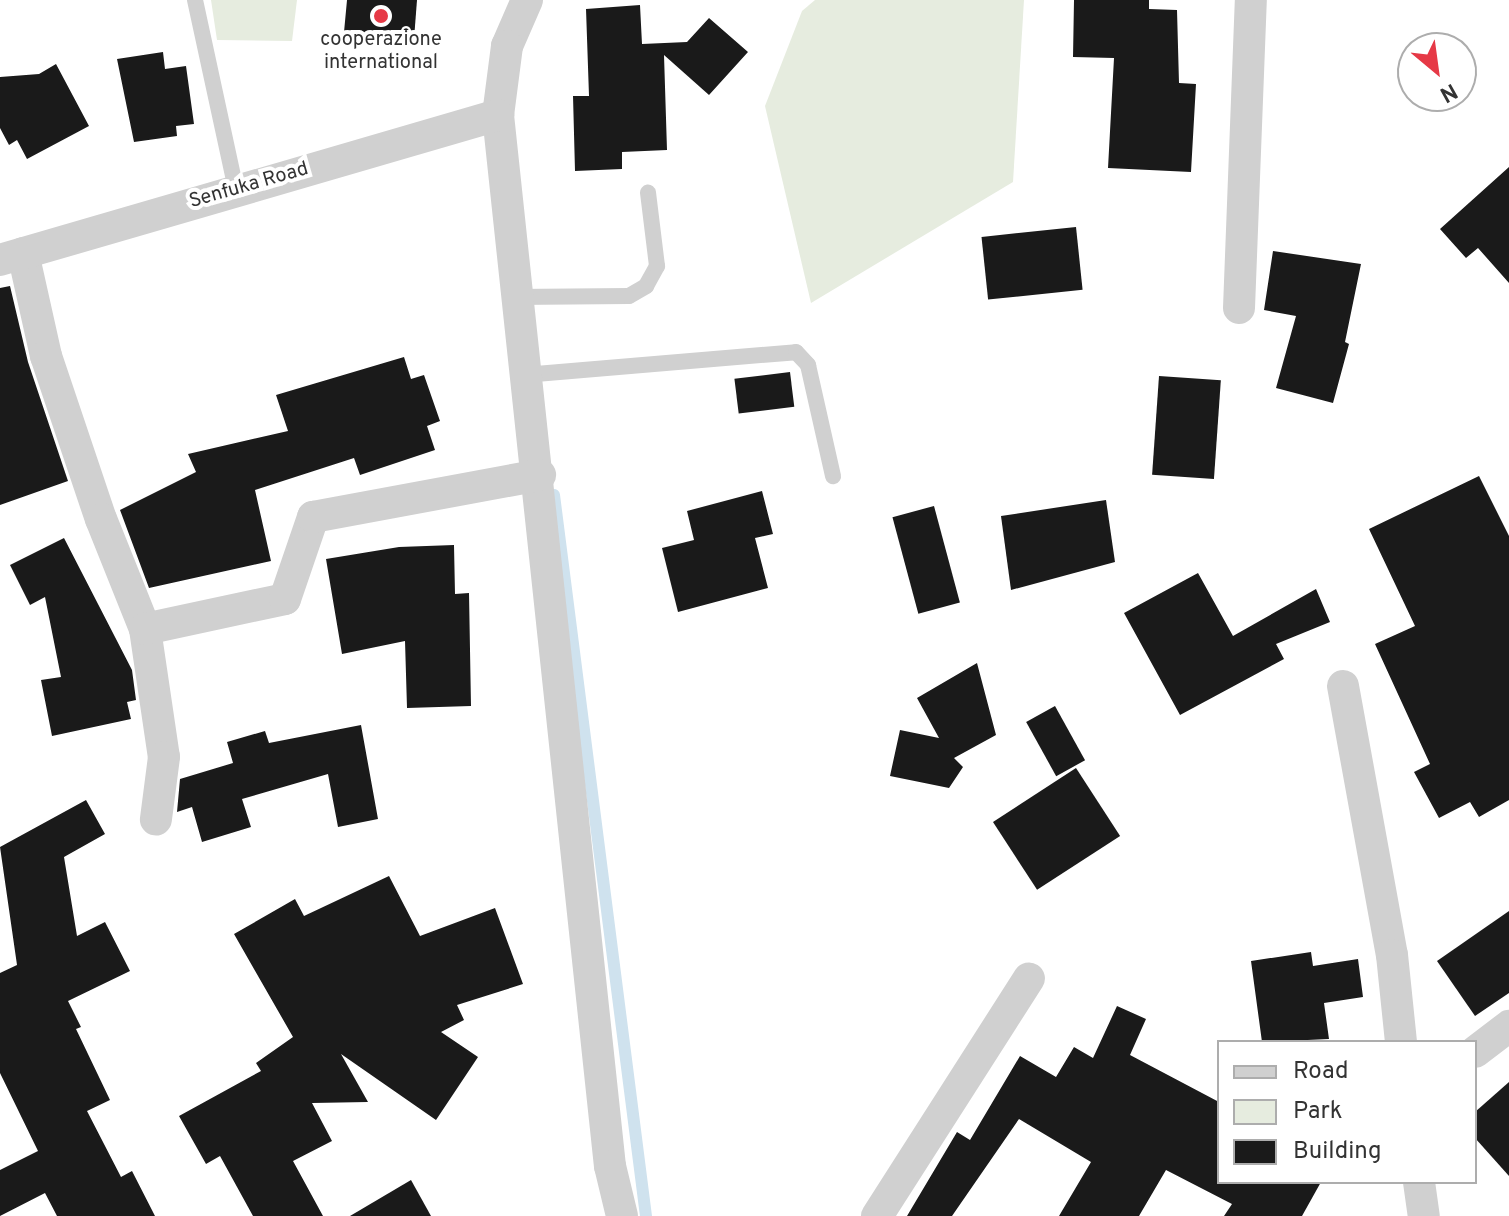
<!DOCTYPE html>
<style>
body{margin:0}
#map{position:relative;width:1509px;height:1216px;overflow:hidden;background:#fff;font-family:Overpass,sans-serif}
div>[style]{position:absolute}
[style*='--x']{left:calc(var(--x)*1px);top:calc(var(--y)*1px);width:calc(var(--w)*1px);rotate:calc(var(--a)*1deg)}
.green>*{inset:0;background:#e6ecdf}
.stream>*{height:12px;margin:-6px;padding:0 6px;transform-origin:6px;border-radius:6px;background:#cfe2ee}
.building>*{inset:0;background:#1a1a1a;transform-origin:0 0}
.service>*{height:16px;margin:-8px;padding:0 8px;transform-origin:8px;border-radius:8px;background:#d0d0d0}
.minor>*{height:32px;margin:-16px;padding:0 16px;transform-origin:16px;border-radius:16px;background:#d0d0d0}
.dots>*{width:22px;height:22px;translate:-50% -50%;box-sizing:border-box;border:4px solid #fff;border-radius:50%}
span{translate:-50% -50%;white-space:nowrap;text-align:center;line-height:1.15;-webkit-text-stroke:8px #fff;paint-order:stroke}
.poi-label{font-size:20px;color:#333}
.street-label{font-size:20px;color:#333}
.legend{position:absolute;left:1217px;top:1040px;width:260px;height:144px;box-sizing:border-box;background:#fff;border:2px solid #adadad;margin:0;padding:10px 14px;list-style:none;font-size:24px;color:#333}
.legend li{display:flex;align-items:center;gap:16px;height:40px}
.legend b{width:40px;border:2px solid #adadad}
.north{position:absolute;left:1397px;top:32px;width:80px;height:80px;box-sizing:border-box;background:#fff;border:2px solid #adadad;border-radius:50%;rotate:151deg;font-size:22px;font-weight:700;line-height:32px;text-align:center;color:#333}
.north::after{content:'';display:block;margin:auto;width:28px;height:36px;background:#e63946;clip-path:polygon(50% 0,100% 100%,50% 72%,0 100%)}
</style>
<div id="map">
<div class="green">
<i style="clip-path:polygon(211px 0,297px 0,292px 41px,217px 40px)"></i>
<i style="clip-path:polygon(815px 0,1024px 0,1013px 182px,811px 303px,765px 106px,802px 11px)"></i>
</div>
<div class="stream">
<i style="--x:554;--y:495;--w:727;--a:82.73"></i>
</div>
<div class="building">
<i style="clip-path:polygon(347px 0,417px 0,414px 39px,344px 32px)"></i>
<i style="clip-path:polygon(1074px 0,1149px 0,1149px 9px,1177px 10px,1179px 83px,1196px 84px,1191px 172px,1108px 168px,1114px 58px,1073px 57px)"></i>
<i style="clip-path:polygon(640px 5px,642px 44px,687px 42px,709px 18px,748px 52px,709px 95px,664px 55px,667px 150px,622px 152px,622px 169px,575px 171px,573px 96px,589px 96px,586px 9px)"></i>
<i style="clip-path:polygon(163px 52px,165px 69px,186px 66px,194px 124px,176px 126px,177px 136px,134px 142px,117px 59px)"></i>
<i style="clip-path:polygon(56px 64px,89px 126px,27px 159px,17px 140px,9px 145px,0 128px,0 77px,39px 74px)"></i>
<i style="clip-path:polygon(1509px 167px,1509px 283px,1478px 248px,1466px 258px,1440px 229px)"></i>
<i style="left:1076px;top:227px;width:63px;height:95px;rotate:84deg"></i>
<i style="clip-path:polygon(1273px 251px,1361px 264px,1345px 342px,1349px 344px,1333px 403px,1276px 388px,1296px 316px,1264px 310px)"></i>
<i style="clip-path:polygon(10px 286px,28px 362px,68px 481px,0 505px,0 288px)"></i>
<i style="clip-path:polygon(404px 357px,411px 379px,424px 375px,440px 421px,427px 426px,435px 450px,360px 475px,354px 458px,255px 490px,271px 561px,149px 588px,120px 510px,196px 472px,188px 454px,288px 431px,276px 395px)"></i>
<i style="left:790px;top:372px;width:35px;height:56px;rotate:83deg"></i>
<i style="left:1159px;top:376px;width:62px;height:99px;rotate:4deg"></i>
<i style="clip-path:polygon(1479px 476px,1509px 536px,1509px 800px,1479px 817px,1470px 802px,1439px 818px,1414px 772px,1430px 764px,1375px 644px,1415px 626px,1369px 529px)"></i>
<i style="clip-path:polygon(762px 491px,773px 534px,755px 538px,768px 588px,678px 612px,662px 548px,694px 540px,687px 511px)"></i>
<i style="clip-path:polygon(1106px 500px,1115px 562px,1011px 590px,1001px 516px)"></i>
<i style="left:934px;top:506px;width:100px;height:43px;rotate:75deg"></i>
<i style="clip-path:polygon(64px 538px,132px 670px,136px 700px,127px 702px,131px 719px,52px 736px,41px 680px,61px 677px,45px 597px,30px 605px,10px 565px)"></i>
<i style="clip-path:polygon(454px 545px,455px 594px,469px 593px,471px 706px,407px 708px,405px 641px,342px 654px,326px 559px,399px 547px)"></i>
<i style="clip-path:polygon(1198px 573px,1233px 636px,1316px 589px,1330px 622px,1276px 644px,1284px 659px,1180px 715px,1124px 613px)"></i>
<i style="clip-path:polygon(977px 663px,996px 735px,954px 758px,963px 767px,949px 788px,890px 776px,900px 730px,939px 738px,917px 698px)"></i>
<i style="left:1055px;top:706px;width:62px;height:33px;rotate:61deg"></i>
<i style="clip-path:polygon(361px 725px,378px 819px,338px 827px,328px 774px,242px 799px,251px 827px,202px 842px,192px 807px,177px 812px,180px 779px,233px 763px,227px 742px,265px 731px,269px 743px)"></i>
<i style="left:1076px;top:768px;width:81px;height:99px;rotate:57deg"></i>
<i style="clip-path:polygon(86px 800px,105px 834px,64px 857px,77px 936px,105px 922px,130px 971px,68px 1001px,81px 1027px,76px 1029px,110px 1100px,87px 1111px,121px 1177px,132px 1171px,155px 1216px,57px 1216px,45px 1193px,0 1216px,0 1170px,38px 1151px,0 1073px,0 973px,17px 965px,0 847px)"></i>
<i style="clip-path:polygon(389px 876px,420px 936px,495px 908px,523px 984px,457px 1005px,464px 1020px,441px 1032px,478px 1057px,436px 1120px,341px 1054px,368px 1102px,312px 1103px,332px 1141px,293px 1161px,323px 1216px,253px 1216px,220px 1156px,206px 1164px,179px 1116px,261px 1071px,256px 1063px,293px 1037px,234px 934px,295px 899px,304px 916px)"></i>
<i style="clip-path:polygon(1509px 911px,1509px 993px,1475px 1016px,1437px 961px)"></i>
<i style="clip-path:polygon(1311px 952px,1313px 966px,1358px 959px,1363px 997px,1324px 1003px,1329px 1039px,1262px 1042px,1251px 961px)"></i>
<i style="clip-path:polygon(1117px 1006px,1146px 1019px,1130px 1055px,1219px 1102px,1219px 1182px,1321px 1182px,1302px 1216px,1224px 1216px,1232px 1204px,1166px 1170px,1139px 1216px,1059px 1216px,1091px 1162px,1019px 1119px,952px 1216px,907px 1216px,957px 1132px,970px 1140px,1020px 1056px,1056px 1077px,1074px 1047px,1093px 1058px)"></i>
<i style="clip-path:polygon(1509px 1082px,1509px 1176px,1475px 1138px,1475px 1112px)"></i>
<i style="clip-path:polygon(411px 1180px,431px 1216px,350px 1216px)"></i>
</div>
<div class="service">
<i style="--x:195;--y:0;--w:194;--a:77.8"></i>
<i style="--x:514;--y:297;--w:115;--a:-0.5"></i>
<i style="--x:629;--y:296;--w:20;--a:-30"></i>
<i style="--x:646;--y:286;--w:23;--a:-61"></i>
<i style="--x:657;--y:266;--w:74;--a:-97"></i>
<i style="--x:524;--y:375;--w:273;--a:-4.8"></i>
<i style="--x:796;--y:352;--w:18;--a:47"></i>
<i style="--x:808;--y:365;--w:114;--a:77.3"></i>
</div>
<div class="minor">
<i style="--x:527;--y:0;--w:50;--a:113.5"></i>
<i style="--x:507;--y:46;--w:70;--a:97.4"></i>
<i style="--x:498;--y:115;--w:1057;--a:83.92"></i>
<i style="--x:610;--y:1166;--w:51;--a:76.5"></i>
<i style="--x:23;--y:253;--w:106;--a:77.4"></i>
<i style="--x:46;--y:356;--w:172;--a:71.4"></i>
<i style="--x:101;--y:519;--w:118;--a:68.2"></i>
<i style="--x:145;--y:629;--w:129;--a:81.6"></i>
<i style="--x:164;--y:757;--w:63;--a:97.4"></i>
<i style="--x:0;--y:260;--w:519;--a:-16.23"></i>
<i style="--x:1239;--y:308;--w:308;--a:-87.8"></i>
<i style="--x:145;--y:629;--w:143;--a:-12.1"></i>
<i style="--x:285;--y:599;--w:87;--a:-71.1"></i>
<i style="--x:313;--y:517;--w:231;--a:-10.5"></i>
<i style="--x:1343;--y:686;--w:273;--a:79.7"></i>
<i style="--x:1392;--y:955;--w:87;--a:84.1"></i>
<i style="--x:1475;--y:1052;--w:43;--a:-37.4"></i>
<i style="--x:1419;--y:1182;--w:34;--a:82"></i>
<i style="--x:877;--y:1216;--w:282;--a:-57.4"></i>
</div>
<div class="dots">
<i style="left:381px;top:16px;background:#e63946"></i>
</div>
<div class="poi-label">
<span style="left:381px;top:52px">cooperazione<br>international</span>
</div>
<div class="street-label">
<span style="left:249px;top:186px;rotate:-16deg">Senfuka Road</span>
</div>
<ul class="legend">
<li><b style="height:10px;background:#d0d0d0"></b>Road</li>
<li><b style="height:22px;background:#e6ecdf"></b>Park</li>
<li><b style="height:22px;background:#1a1a1a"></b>Building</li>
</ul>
<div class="north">N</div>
</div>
